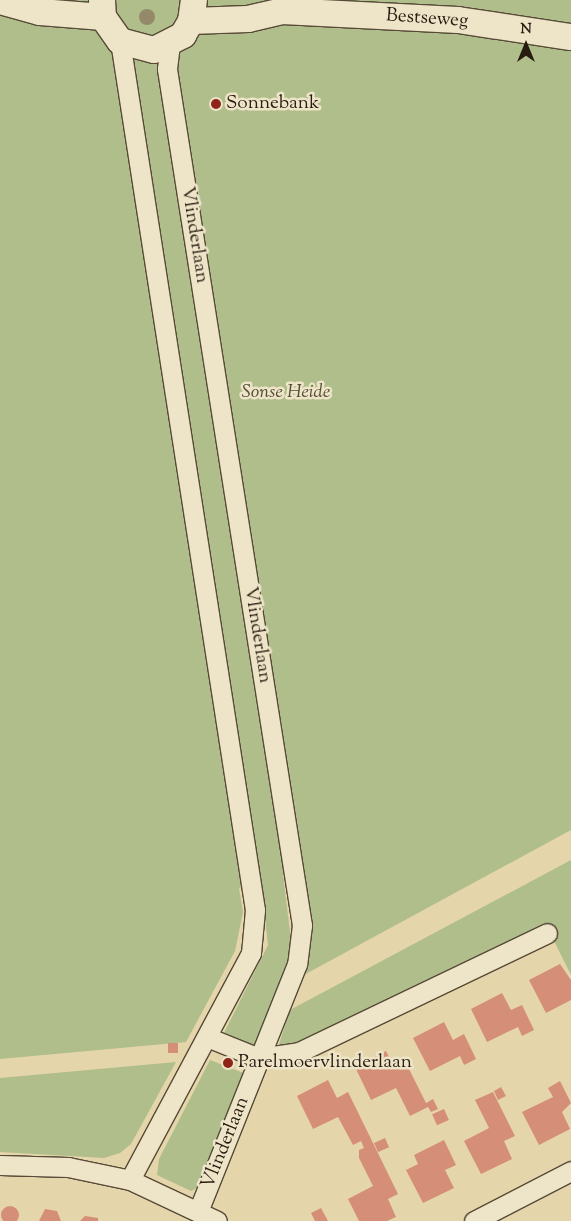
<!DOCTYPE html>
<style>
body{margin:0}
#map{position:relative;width:571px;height:1221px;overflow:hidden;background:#e5d5aa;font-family:"Sorts Mill Goudy",serif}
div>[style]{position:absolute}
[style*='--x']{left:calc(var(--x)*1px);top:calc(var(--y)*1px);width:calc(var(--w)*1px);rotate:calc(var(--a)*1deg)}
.green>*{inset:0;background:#b0be8c}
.building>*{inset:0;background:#d58e77;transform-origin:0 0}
.round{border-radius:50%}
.roads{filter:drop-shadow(1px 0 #574a37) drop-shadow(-1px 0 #574a37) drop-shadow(0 1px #574a37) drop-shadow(0 -1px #574a37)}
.street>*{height:19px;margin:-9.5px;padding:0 9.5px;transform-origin:9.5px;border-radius:9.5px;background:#eee4c8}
.secondary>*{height:26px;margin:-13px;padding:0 13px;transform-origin:13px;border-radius:13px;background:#eee4c8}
.trees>*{width:16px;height:16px;margin:-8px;border-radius:50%;background:#948a6a}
.dots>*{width:14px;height:14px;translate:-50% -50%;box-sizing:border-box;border:2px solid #eee4c8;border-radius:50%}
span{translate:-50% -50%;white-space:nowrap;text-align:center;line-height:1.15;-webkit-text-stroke:5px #eee4c8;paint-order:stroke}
.street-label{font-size:19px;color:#281c11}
.poi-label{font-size:19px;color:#281c11}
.left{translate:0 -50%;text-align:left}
.park-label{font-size:19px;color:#514d36;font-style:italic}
.north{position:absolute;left:501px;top:20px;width:50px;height:50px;-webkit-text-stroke:4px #eee4c8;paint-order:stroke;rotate:0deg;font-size:14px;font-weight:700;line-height:20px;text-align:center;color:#281c11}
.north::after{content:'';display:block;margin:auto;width:18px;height:22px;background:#281c11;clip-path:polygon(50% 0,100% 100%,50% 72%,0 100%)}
</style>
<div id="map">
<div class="green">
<i style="clip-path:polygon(0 0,571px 0,571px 830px,302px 976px,311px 942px,301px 869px,283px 874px,292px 948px,256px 1047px,223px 1035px,268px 945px,261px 881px,239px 888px,243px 912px,235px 951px,186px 1042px,0 1059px)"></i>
<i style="clip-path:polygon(571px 860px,571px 975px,545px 923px,313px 1053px,290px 1054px,279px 1044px,290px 1010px)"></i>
<i style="clip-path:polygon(210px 1060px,246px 1074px,206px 1183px,191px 1191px,157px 1175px,159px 1159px)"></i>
<i style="clip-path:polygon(176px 1062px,131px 1144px,120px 1153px,104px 1158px,0 1152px,0 1078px)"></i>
</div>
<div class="building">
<i style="clip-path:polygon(560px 964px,571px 980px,571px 1000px,546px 1013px,529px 980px)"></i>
<i style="clip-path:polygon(502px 993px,511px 1010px,522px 1005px,534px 1030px,522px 1036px,518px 1027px,487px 1042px,471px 1009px)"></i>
<i style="clip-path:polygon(444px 1022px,453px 1040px,464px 1034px,476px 1059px,464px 1065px,460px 1056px,430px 1071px,413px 1038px)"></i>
<i style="left:168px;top:1043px;width:10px;height:10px"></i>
<i style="clip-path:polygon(386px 1051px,395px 1069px,406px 1063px,426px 1103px,433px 1099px,438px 1109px,431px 1112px,428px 1107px,410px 1116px,396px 1088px,371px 1100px,355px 1067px)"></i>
<i style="clip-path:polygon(328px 1080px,337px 1098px,348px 1092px,398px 1194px,388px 1199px,396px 1217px,387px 1221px,359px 1221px,348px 1199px,373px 1186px,359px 1158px,359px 1150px,364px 1148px,361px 1141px,353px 1145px,338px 1117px,313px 1129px,297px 1096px)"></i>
<i style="clip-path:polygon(560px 1081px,571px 1103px,562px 1112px,570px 1129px,539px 1145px,522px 1112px,553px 1097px,548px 1088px)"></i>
<i style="clip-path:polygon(501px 1087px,506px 1096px,498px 1100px,494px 1091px)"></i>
<i style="clip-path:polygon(493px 1092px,515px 1136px,504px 1141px,512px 1159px,481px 1174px,464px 1141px,489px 1128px,475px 1100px)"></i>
<i style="left:444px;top:1109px;width:12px;height:13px;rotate:66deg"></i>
<i style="left:385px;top:1138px;width:10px;height:12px;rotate:66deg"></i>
<i style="clip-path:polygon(444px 1140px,456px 1165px,445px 1170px,454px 1188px,423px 1203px,406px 1170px,418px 1164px,414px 1155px)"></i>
<i class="round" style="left:1px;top:1206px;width:18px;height:18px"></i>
<i style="clip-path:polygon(321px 1208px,328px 1221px,315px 1221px,311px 1213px)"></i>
<i style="clip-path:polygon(45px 1209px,57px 1211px,61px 1221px,39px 1221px)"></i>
<i style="clip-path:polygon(85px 1216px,98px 1218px,98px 1221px,80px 1221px)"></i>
</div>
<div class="roads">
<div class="street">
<i style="--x:120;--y:41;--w:879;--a:81.17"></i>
<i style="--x:255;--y:910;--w:43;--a:95.3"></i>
<i style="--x:251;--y:953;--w:257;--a:118.1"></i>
<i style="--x:170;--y:44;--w:25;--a:97"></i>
<i style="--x:167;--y:69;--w:867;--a:81.04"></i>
<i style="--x:302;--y:925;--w:39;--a:97"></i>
<i style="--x:297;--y:964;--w:266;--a:111.8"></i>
<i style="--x:207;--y:1037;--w:56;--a:22"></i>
<i style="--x:259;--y:1058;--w:40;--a:-8.5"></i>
<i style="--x:299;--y:1052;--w:275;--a:-25.6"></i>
<i style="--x:0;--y:1165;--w:68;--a:1.7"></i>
<i style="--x:68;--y:1167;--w:63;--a:11.8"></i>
<i style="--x:130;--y:1180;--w:96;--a:25.2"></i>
<i style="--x:474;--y:1221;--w:109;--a:-27.3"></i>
</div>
<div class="secondary">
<i style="--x:102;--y:0;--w:17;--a:87"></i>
<i style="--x:103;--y:17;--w:29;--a:55"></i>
<i style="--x:120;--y:41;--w:35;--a:15"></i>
<i style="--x:154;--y:50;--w:33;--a:-27"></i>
<i style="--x:183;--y:35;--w:16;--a:-60"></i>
<i style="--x:191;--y:21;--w:21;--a:-82"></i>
<i style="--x:0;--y:1;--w:41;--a:15.4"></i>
<i style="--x:40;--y:12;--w:63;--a:4.5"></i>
<i style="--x:191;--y:21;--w:57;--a:-2"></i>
<i style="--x:248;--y:19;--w:35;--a:-13"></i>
<i style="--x:282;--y:11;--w:176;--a:2.9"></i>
<i style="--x:458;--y:20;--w:114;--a:8.6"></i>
</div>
</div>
<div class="trees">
<i style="left:147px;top:17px"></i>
</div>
<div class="dots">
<i style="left:216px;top:104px;background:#8f2418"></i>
<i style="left:228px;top:1063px;background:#8f2418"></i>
</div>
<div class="street-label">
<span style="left:427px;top:19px;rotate:4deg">Bestseweg</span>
<span style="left:194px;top:235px;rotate:81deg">Vlinderlaan</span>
<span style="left:257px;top:635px;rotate:81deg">Vlinderlaan</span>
<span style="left:226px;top:1143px;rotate:-68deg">Vlinderlaan</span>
</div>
<div class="poi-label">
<span class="left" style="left:226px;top:104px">Sonnebank</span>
<span class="left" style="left:238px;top:1063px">Parelmoervlinderlaan</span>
</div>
<div class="park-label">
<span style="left:286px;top:393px">Sonse Heide</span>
</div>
<div class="north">N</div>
</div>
